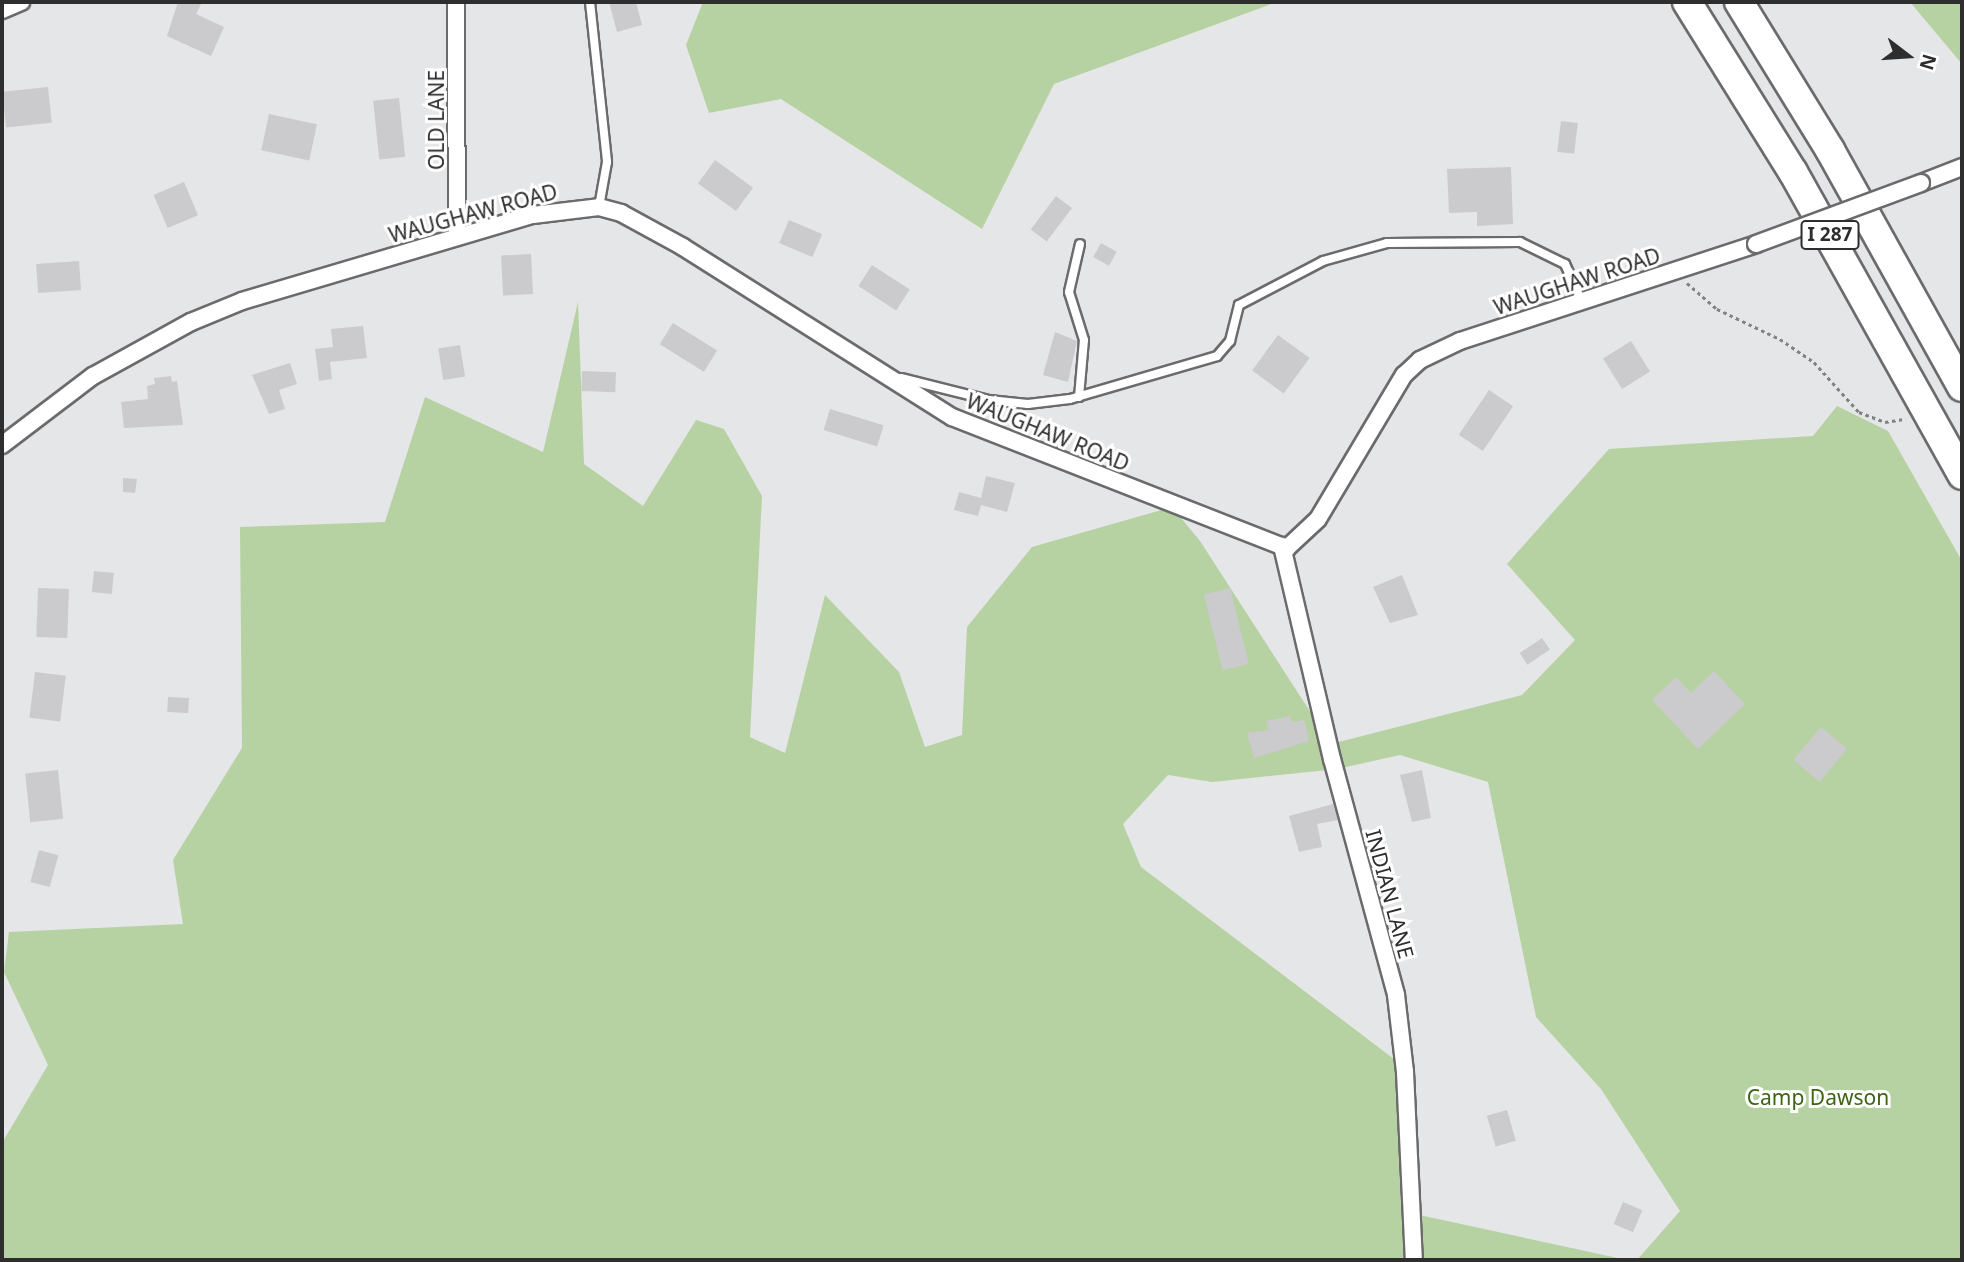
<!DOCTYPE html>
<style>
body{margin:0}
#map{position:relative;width:1964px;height:1262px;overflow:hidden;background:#e5e6e7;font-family:"Noto Sans",sans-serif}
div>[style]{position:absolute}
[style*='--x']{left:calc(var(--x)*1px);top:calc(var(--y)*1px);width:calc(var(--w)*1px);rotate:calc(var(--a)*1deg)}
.green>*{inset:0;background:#b6d2a3}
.building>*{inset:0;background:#cbcbcd;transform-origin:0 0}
.path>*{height:2.5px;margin-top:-1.25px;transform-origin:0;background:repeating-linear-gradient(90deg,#818282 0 3.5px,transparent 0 7px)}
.roads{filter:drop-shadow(2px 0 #6b6b6d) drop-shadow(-2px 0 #6b6b6d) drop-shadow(0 2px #6b6b6d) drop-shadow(0 -2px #6b6b6d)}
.service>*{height:8px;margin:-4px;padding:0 4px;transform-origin:4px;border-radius:4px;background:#fff}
.minor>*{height:16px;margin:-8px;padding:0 8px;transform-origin:8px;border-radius:8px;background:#fff}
.motorway>*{height:28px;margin:-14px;padding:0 14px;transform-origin:14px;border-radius:14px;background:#fff}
.bridges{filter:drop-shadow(2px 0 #6b6b6d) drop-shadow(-2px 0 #6b6b6d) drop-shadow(0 2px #6b6b6d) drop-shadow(0 -2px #6b6b6d)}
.minor-bridge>*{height:16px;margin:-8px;padding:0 8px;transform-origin:8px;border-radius:8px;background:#fff}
span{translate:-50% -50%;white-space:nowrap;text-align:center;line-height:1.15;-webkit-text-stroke:6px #fff;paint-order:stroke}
.shield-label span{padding:2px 5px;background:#fff;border:2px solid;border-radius:5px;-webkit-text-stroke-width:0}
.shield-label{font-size:19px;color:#2e2e2e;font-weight:700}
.street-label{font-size:21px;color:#2e2e2e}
.park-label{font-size:21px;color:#3b6413}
.frame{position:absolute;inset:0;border:4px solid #2e2e2e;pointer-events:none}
.north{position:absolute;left:1873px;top:21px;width:70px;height:70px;-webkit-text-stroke:5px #fff;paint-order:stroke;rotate:107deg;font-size:19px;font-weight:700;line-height:28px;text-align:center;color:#2e2e2e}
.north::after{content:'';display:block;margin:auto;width:24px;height:32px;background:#2e2e2e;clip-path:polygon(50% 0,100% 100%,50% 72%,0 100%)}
</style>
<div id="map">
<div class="green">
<i style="clip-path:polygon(703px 2px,1277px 2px,1054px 84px,982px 229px,781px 99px,709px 113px,686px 45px)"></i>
<i style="clip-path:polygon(1910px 2px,1962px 2px,1962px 64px)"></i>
<i style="clip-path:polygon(578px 302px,584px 464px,643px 506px,696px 420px,724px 429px,762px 496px,750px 737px,785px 753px,825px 595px,899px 672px,925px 747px,962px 735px,967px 627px,1032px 547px,1172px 507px,1200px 541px,1331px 744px,1522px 695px,1575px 640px,1507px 564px,1609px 449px,1813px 436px,1837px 406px,1888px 431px,1962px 561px,1962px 1260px,1637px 1260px,1680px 1211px,1601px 1089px,1536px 1017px,1488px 782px,1400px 755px,1337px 769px,1212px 782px,1168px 775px,1123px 824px,1141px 867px,1411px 1072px,1410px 1213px,1627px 1260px,2px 1260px,2px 1143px,48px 1065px,4px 972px,9px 932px,183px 924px,173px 860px,242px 748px,240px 527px,385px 522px,425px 397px,543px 452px)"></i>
</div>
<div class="building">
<i style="clip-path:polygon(178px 2px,202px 2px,196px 14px,224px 27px,211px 56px,167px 36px)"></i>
<i style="clip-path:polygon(609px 2px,636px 2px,642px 25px,617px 32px)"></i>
<i style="left:48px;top:87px;width:36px;height:46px;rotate:84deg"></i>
<i style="left:399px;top:98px;width:59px;height:26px;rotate:84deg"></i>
<i style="left:269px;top:114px;width:49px;height:37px;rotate:12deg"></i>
<i style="left:1561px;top:121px;width:17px;height:31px;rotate:7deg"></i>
<i style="left:715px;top:160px;width:47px;height:29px;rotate:36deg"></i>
<i style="clip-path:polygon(1511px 167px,1513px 224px,1477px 226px,1477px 212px,1449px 213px,1447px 169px)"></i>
<i style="left:184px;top:182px;width:36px;height:33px;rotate:67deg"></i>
<i style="left:1056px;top:196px;width:20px;height:42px;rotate:37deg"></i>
<i style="left:789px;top:220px;width:36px;height:25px;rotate:23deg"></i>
<i style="left:1101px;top:243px;width:18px;height:16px;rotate:29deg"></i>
<i style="left:531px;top:254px;width:40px;height:30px;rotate:87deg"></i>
<i style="left:79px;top:261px;width:29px;height:43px;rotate:86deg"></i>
<i style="left:872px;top:265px;width:45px;height:25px;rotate:33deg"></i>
<i style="left:673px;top:323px;width:52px;height:25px;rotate:32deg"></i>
<i style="clip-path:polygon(363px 326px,367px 358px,330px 362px,332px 379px,319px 381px,315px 349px,333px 347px,331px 329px)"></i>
<i style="clip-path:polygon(1055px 332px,1077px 341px,1068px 382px,1043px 375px)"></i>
<i style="left:1278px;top:335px;width:39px;height:44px;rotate:36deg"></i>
<i style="left:1631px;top:341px;width:36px;height:33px;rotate:58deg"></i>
<i style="left:460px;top:345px;width:32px;height:22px;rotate:81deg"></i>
<i style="clip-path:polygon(290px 363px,297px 384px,279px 390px,285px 409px,269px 414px,252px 375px)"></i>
<i style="left:582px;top:371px;width:34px;height:20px;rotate:2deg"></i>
<i style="clip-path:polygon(171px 376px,172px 382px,177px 381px,183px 425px,124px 428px,121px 402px,148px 399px,147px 386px,155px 384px,154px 378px)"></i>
<i style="left:1489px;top:390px;width:29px;height:54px;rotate:34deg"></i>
<i style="left:830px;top:409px;width:56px;height:22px;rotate:17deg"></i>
<i style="clip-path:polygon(986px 476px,1015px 483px,1007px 512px,981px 505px,978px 516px,954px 510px,959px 492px,981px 498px)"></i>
<i style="clip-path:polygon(123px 478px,137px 479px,135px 493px,123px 492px)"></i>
<i style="left:94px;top:571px;width:20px;height:21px;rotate:6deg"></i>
<i style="clip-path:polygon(1402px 575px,1418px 615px,1390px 623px,1373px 587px)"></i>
<i style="left:38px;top:588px;width:31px;height:49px;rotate:2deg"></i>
<i style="left:1230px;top:588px;width:78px;height:27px;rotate:76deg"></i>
<i style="left:1542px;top:638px;width:14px;height:27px;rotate:56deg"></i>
<i style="clip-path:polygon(1714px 671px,1745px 704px,1698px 749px,1652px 700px,1676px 677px,1691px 693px)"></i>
<i style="left:35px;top:672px;width:31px;height:46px;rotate:7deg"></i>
<i style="left:168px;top:697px;width:21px;height:15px;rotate:3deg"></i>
<i style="clip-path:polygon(1290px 716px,1292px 722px,1304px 720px,1309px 741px,1254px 758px,1247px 733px,1269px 730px,1266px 721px)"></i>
<i style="left:1821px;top:727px;width:34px;height:43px;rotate:40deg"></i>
<i style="left:58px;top:770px;width:49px;height:33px;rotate:84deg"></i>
<i style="clip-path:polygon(1422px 770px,1431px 818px,1412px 822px,1400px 775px)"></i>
<i style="clip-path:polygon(1333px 804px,1338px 820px,1317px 824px,1322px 847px,1299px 852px,1289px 816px)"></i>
<i style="left:39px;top:850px;width:20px;height:33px;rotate:15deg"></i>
<i style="left:1507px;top:1110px;width:32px;height:21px;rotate:74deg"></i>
<i style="left:1623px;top:1202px;width:21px;height:24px;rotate:23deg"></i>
</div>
<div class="path">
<i style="--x:1687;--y:283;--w:40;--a:41"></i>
<i style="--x:1717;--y:309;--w:70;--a:25.5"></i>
<i style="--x:1780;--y:339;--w:41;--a:34.1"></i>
<i style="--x:1814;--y:362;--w:67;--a:48"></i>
<i style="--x:1859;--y:412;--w:28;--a:21"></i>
<i style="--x:1885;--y:422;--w:19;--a:-9"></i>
</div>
<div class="roads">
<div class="service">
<i style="--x:590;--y:2;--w:161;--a:83.9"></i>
<i style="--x:607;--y:162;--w:46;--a:100.1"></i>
<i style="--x:901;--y:378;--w:91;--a:14"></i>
<i style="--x:989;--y:400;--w:39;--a:6"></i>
<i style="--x:1028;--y:404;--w:42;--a:-6.8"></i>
<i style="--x:1070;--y:399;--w:153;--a:-16.3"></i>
<i style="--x:1217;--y:356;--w:20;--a:-49"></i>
<i style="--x:1230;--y:341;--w:37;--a:-76"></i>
<i style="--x:1239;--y:305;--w:95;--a:-27.6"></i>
<i style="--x:1323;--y:261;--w:66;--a:-15.7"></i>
<i style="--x:1387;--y:243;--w:133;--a:-0.4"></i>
<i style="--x:1520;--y:242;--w:50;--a:26.1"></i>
<i style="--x:1565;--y:264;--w:42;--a:65.9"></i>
<i style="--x:1079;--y:397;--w:57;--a:-85"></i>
<i style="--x:1084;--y:340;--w:50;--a:-107.4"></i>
<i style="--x:1069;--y:292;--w:49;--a:-77.1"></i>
</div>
<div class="minor">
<i style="--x:456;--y:2;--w:235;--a:89.8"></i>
<i style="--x:2;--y:10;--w:21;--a:-23"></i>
<i style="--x:1921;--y:183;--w:44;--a:-21.3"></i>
<i style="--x:2;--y:445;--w:114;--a:-37.2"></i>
<i style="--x:93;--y:376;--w:112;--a:-28.9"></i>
<i style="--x:191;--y:322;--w:55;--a:-22.4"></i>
<i style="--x:242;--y:301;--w:303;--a:-16.5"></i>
<i style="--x:533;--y:215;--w:66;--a:-6.9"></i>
<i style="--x:599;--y:207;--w:23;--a:15"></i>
<i style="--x:621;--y:213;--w:71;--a:28.7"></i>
<i style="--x:683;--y:247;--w:318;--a:32.3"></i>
<i style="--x:952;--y:417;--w:360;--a:21.4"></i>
<i style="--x:1287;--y:548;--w:42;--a:-43.1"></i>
<i style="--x:1318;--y:519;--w:168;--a:-59.2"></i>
<i style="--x:1404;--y:375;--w:22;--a:-43"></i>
<i style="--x:1420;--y:360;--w:44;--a:-25.4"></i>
<i style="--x:1460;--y:341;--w:311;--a:-18.1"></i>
<i style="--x:1282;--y:546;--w:219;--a:76.8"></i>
<i style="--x:1332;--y:759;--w:245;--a:74.8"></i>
<i style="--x:1396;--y:995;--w:78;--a:83.3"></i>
<i style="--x:1405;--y:1072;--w:188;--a:87.3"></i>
</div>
<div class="motorway">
<i style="--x:1687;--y:2;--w:200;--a:58.1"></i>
<i style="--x:1793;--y:172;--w:347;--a:60.8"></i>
<i style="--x:1739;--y:2;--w:174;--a:58.4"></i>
<i style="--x:1830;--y:150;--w:271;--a:60.9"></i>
</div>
</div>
<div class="bridges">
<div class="minor-bridge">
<i style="--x:1756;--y:244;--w:176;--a:-20.3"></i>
</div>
</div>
<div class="shield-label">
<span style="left:1830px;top:235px">I 287</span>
</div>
<div class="street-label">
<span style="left:436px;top:120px;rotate:-90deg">OLD LANE</span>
<span style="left:473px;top:213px;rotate:-15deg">WAUGHAW ROAD</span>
<span style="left:1577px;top:281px;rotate:-18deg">WAUGHAW ROAD</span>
<span style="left:1048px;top:432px;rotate:22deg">WAUGHAW ROAD</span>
<span style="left:1390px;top:894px;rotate:75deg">INDIAN LANE</span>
</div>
<div class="park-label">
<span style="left:1818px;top:1097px">Camp Dawson</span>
</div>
<div class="frame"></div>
<div class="north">N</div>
</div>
